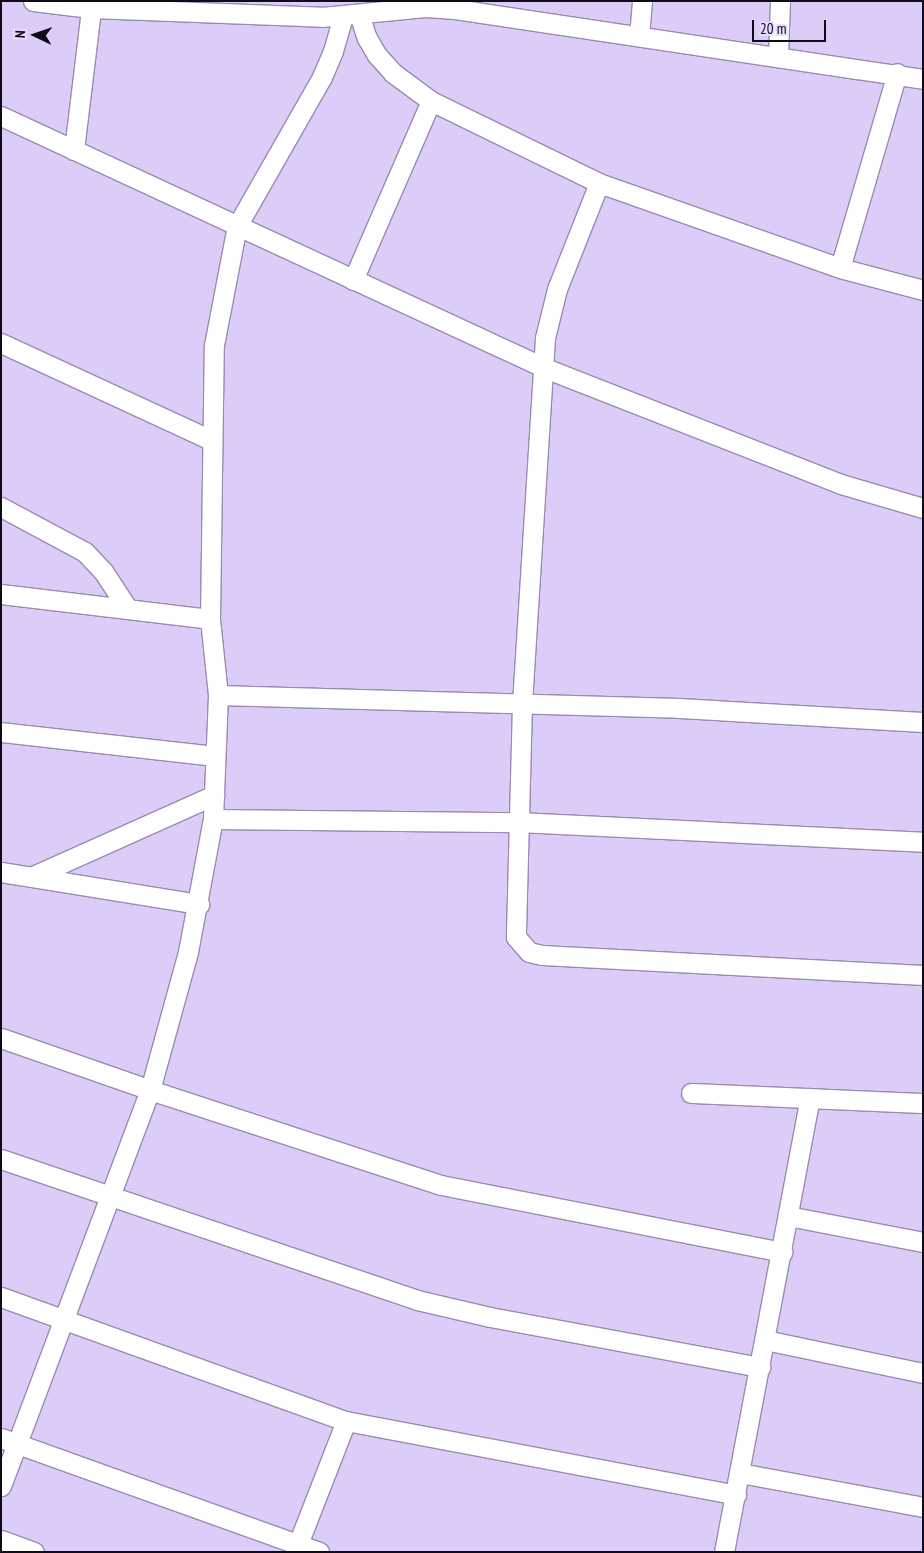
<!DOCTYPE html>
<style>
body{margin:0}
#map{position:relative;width:924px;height:1553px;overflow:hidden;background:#dbcdf7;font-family:"PT Sans Narrow",sans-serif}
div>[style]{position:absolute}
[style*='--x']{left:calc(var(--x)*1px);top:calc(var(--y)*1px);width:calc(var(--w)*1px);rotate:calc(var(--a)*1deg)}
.roads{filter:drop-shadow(1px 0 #988bb2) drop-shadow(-1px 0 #988bb2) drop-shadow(0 1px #988bb2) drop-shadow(0 -1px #988bb2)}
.minor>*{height:19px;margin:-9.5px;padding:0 9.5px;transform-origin:9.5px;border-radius:9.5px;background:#fff}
span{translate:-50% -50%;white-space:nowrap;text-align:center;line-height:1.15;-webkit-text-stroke:4px #e7dcfe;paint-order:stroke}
.frame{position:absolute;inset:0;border:2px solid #100b18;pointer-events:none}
.north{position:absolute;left:10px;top:10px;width:50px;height:50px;-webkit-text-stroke:4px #e7dcfe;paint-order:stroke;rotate:273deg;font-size:14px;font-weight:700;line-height:20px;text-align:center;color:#100b18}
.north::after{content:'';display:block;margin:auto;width:18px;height:22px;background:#100b18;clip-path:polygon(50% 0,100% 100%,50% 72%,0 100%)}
.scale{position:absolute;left:752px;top:20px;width:74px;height:22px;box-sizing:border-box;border:2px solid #100b18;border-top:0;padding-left:6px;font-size:15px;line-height:18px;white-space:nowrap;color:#100b18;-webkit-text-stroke:4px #e7dcfe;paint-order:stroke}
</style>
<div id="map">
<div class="roads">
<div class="minor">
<i style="--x:33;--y:1;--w:58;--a:6.9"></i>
<i style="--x:91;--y:8;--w:231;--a:2.2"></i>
<i style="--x:322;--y:17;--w:104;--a:-5.5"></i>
<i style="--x:426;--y:7;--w:29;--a:4"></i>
<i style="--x:455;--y:9;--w:473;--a:8.5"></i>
<i style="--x:359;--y:14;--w:25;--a:72"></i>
<i style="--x:367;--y:38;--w:20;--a:60"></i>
<i style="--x:377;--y:55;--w:24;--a:48"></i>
<i style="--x:393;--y:73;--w:47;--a:36.4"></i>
<i style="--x:431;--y:101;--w:187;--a:26"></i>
<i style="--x:599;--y:183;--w:256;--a:19.4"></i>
<i style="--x:840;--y:268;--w:86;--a:14.8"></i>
<i style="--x:639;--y:36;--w:35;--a:-85"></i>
<i style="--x:778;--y:56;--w:55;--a:-87.9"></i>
<i style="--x:1;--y:116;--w:600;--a:24.86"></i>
<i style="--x:545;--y:368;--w:318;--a:21.4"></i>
<i style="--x:841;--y:484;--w:85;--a:16.3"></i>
<i style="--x:74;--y:150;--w:150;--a:-83.1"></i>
<i style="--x:599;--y:183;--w:114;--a:111.6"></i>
<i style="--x:557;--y:289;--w:50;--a:103.8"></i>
<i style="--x:545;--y:338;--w:366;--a:93.6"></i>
<i style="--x:522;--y:703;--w:234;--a:91.5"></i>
<i style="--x:516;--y:937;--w:20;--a:49"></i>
<i style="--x:529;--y:952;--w:13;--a:13"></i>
<i style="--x:542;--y:955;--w:382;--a:3"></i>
<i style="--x:840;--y:268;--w:203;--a:-73.7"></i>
<i style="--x:353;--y:280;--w:195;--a:-66.5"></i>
<i style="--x:1;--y:343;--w:231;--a:24.8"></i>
<i style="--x:1;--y:507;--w:95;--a:28.2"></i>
<i style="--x:85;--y:552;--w:26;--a:47"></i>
<i style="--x:103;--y:571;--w:45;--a:56.7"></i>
<i style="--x:1;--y:594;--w:210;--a:6.8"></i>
<i style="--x:218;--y:695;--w:461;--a:1.6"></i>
<i style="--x:679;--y:708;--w:244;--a:3.3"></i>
<i style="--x:1;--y:732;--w:215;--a:6.4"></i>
<i style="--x:213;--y:819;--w:305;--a:0.6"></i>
<i style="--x:518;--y:822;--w:405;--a:2.8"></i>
<i style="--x:1;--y:872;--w:201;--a:9.2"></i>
<i style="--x:31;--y:877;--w:201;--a:-24.1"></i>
<i style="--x:1;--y:1038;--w:158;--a:19.2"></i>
<i style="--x:150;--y:1090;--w:306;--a:18.1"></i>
<i style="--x:441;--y:1185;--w:348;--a:11.1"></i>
<i style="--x:691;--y:1093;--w:232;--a:2.5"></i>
<i style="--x:1;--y:1159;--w:439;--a:18.7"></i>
<i style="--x:417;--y:1300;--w:75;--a:13.1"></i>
<i style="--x:490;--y:1317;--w:275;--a:10.5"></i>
<i style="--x:788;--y:1216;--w:137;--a:10.9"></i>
<i style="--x:1;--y:1297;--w:367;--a:19.8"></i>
<i style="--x:346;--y:1421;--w:397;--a:10.7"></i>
<i style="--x:765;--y:1340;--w:161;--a:11.8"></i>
<i style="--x:1;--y:1438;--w:338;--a:19.7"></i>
<i style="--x:740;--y:1473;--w:186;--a:10.5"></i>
<i style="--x:1;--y:1486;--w:423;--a:-69.4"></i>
<i style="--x:150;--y:1090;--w:143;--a:-74.6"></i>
<i style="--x:188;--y:952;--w:135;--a:-79.4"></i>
<i style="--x:213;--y:819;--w:124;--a:-87.7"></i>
<i style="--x:218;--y:695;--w:76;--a:-96"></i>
<i style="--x:210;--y:619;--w:274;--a:-89.2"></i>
<i style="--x:214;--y:345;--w:121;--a:-79.1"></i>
<i style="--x:237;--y:226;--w:172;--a:-60.3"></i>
<i style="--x:322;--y:77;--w:28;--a:-67"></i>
<i style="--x:333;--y:51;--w:36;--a:-74"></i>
<i style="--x:1;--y:1540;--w:35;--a:20"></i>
<i style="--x:298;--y:1544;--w:132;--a:-68.7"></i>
<i style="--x:724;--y:1552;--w:462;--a:-79.3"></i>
</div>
</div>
<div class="frame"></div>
<div class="north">N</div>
<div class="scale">20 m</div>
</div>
